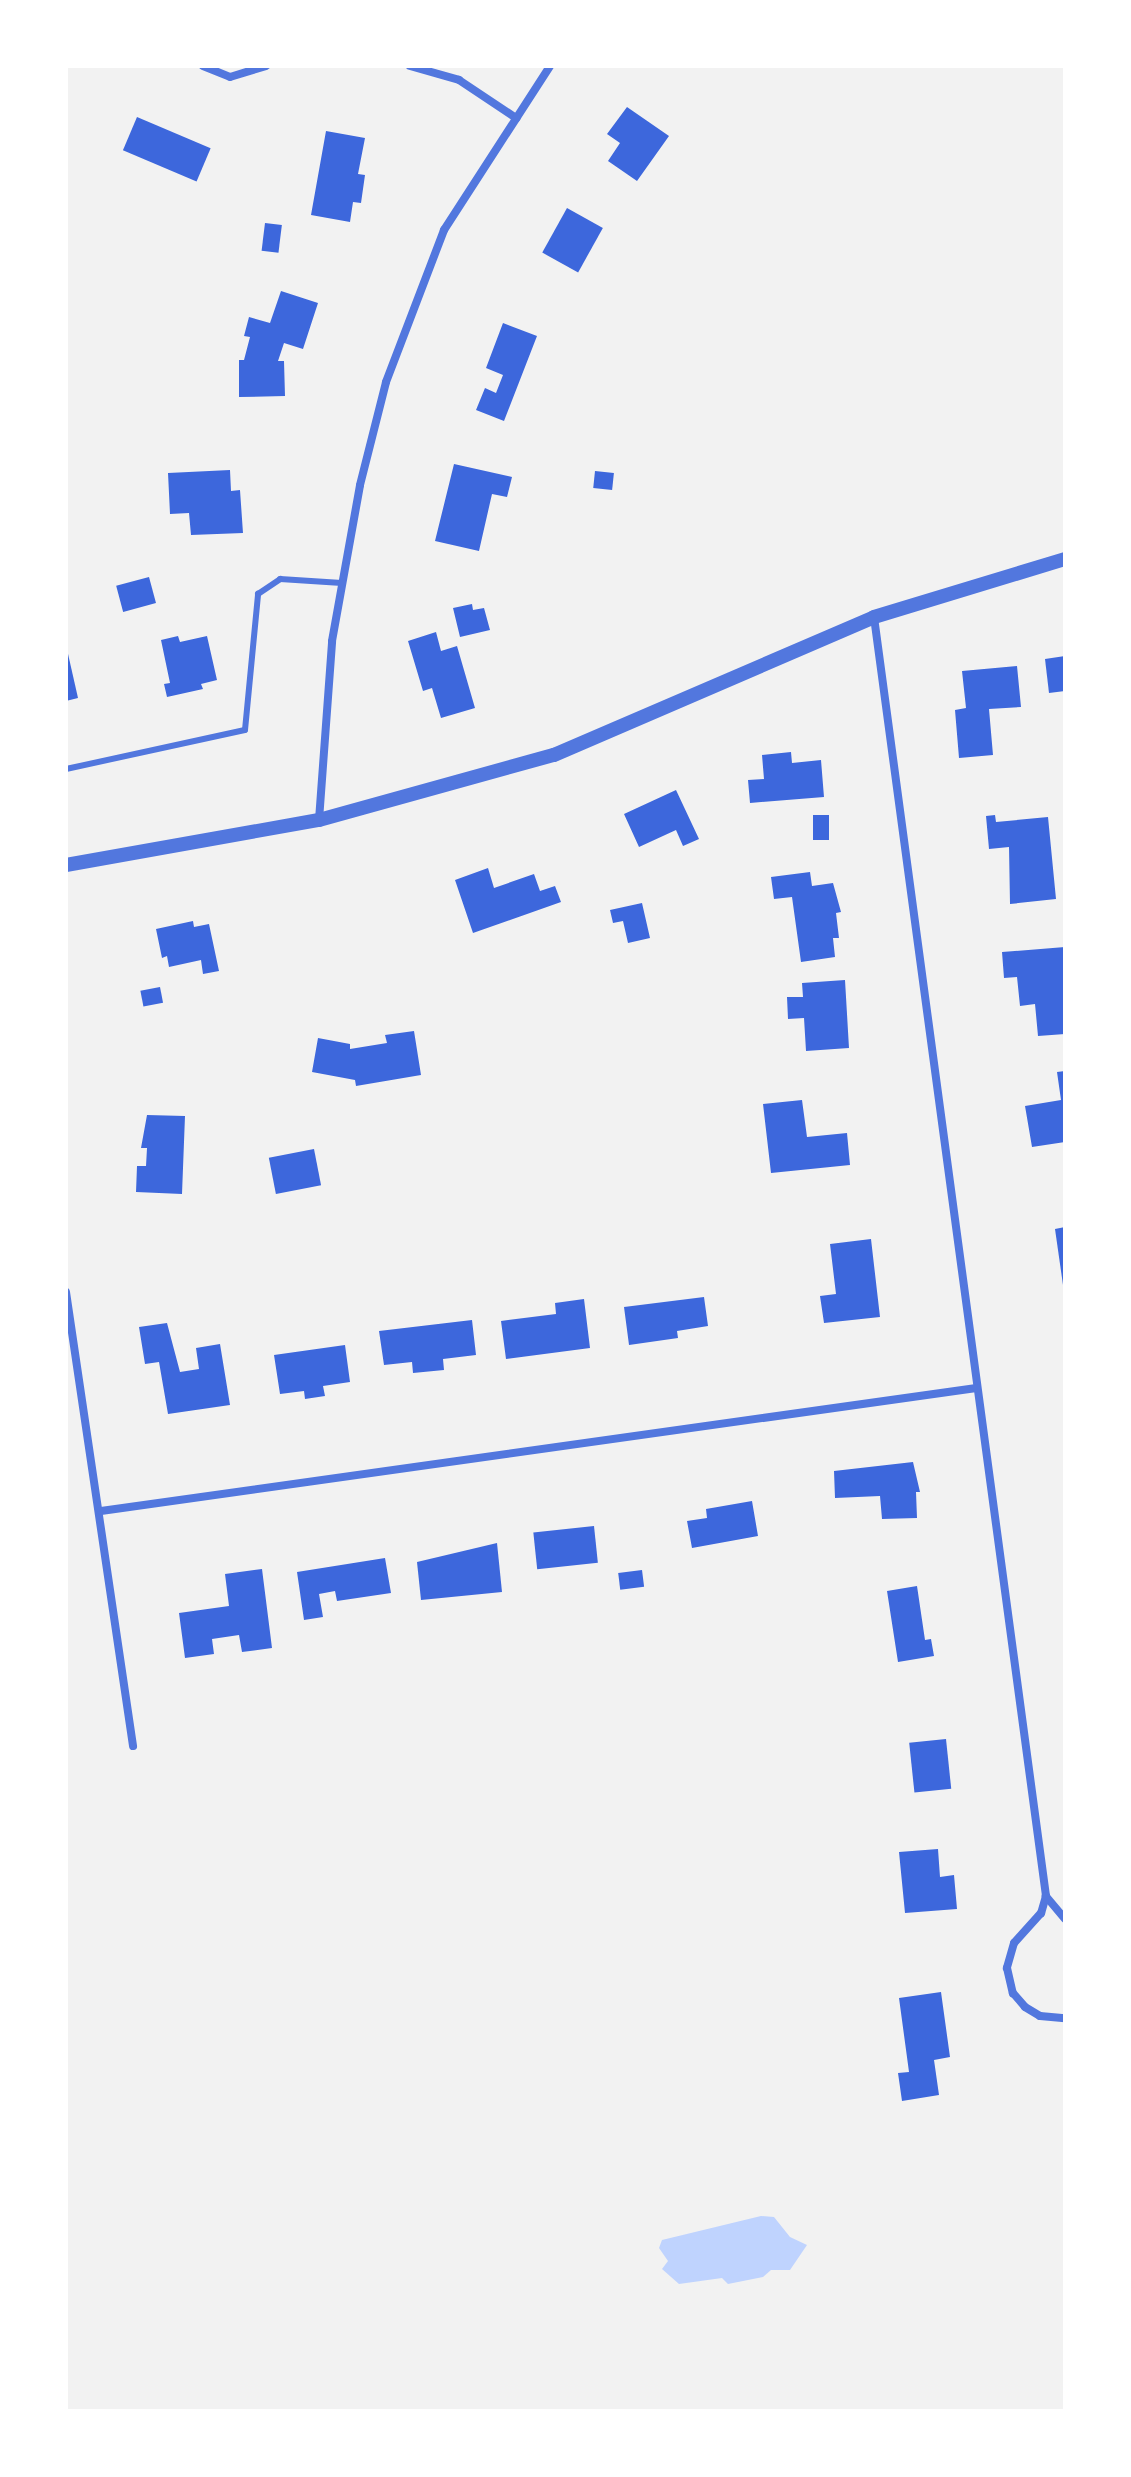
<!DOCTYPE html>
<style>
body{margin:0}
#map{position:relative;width:1131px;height:2477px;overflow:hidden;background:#f2f2f2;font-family:Poppins,sans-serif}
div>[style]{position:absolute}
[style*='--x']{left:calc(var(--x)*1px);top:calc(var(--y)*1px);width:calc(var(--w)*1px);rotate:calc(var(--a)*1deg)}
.water>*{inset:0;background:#bfd3fe}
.building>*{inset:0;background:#3d67dc;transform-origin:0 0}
.service>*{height:6px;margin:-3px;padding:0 3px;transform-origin:3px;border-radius:3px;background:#5277de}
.minor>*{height:8px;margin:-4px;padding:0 4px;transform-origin:4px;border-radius:4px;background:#5277de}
.tertiary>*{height:14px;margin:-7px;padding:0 7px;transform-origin:7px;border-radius:7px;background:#5277de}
span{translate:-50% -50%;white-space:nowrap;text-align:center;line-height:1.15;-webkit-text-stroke:8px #fff;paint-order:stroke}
.frame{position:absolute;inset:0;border:68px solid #fff;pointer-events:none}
</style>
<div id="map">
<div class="water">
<i style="clip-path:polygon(761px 2216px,774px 2217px,790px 2237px,807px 2245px,790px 2270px,771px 2270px,763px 2277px,728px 2284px,722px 2278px,679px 2284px,662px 2269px,668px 2261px,659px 2248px,662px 2240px)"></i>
</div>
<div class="building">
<i style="clip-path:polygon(627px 107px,669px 136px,637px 181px,608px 161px,620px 143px,607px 134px)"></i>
<i style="left:137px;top:117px;width:80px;height:36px;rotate:23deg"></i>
<i style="clip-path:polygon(326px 131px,365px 138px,358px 174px,365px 175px,361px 203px,353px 202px,350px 222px,311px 215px)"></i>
<i style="left:567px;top:208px;width:41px;height:51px;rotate:29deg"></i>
<i style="left:265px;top:223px;width:17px;height:28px;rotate:7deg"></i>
<i style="clip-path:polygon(281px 291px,318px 303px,303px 349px,284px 343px,278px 361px,284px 361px,285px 396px,239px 397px,239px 360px,244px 360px,250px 337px,244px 336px,249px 317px,270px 323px)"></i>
<i style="clip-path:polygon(503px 323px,537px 336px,504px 421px,476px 410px,485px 388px,496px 393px,503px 375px,486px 368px)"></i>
<i style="clip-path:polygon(454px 464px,512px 477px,507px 497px,492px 494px,479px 551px,435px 541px)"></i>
<i style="clip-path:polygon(230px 470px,231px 491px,240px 490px,243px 533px,191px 535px,189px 513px,170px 514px,168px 473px)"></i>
<i style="left:595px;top:471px;width:19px;height:17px;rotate:6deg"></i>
<i style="left:149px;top:577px;width:27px;height:34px;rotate:75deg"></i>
<i style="clip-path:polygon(472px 604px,473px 610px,484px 608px,490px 630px,460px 637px,453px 608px)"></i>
<i style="clip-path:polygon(436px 632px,441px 651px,457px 646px,475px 708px,441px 718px,432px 688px,423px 691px,408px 641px)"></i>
<i style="clip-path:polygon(178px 636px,180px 642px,207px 636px,217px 680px,201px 684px,203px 689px,167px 697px,164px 684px,170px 683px,161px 640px)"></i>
<i style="clip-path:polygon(66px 645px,78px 698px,66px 701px)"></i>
<i style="clip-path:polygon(1065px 656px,1065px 691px,1049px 693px,1045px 659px)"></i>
<i style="clip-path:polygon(1017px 666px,1021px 707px,989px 709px,993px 755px,959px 758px,955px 710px,966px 708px,962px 671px)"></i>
<i style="clip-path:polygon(791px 752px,792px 763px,821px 760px,824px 797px,750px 803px,748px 780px,764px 779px,762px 755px)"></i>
<i style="clip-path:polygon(676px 790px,699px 839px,683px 846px,676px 830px,639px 847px,624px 814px)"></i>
<i style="left:813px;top:815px;width:16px;height:25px"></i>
<i style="clip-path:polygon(995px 815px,996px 822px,1048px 817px,1056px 899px,1010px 904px,1009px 847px,989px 849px,986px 816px)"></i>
<i style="clip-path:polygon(488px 868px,494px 888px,534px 874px,540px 891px,555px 886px,561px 902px,473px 933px,455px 880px)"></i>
<i style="clip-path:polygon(810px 872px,812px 886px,833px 883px,841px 912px,836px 913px,839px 938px,833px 938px,835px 957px,801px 962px,792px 897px,774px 899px,771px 877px)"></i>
<i style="clip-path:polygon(642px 903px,650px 938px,628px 943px,623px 921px,613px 923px,610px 910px)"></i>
<i style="clip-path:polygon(193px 921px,194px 927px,209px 924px,219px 971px,203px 974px,201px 960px,169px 967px,167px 956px,162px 958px,156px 929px)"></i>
<i style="clip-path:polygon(1065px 947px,1065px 1034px,1038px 1036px,1035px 1004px,1020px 1006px,1017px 977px,1004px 978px,1002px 952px)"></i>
<i style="clip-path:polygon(845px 980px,849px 1048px,806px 1051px,804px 1018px,788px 1019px,787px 997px,803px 997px,802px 983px)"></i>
<i style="left:160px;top:987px;width:16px;height:20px;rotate:79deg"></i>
<i style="clip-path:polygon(414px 1031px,421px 1075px,356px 1086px,355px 1080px,312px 1072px,318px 1038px,350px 1044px,350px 1049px,387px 1043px,385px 1035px)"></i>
<i style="clip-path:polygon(1065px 1071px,1065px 1142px,1032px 1147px,1025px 1106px,1061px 1100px,1057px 1072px)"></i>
<i style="clip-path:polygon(802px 1100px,807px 1137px,847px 1133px,850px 1165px,771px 1173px,763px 1104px)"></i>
<i style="clip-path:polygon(147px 1115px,185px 1116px,182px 1194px,136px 1192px,137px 1166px,146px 1166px,147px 1148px,141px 1148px)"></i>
<i style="left:314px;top:1149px;width:37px;height:46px;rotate:79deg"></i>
<i style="clip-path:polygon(1065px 1227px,1065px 1285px,1063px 1285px,1055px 1229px)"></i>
<i style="clip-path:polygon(871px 1239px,880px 1317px,824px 1323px,820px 1296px,836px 1294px,830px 1244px)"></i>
<i style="clip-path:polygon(704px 1297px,708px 1326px,677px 1331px,678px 1338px,629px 1345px,624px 1307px)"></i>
<i style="clip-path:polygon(584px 1299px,590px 1348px,506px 1359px,501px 1321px,556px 1314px,555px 1303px)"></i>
<i style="clip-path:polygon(472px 1320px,476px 1355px,443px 1359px,444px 1370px,413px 1373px,412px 1362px,384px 1365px,379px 1331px)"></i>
<i style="clip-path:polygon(167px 1323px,180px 1372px,199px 1369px,196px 1348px,220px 1344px,230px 1405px,168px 1414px,159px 1362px,145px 1364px,139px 1327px)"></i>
<i style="clip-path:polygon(345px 1345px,350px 1382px,323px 1386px,325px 1396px,305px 1399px,304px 1391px,280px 1394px,274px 1355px)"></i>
<i style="clip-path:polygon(913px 1462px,920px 1492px,916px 1492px,917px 1518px,882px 1519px,880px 1496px,835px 1498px,834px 1471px)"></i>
<i style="clip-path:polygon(752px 1501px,758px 1536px,692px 1548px,687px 1521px,707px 1518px,706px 1509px)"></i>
<i style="left:594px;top:1526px;width:37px;height:61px;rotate:84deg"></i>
<i style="clip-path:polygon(497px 1543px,502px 1592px,421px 1600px,417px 1562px)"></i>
<i style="clip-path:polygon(385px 1558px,391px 1593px,337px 1601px,335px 1591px,319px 1594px,323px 1617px,304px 1620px,297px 1572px)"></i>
<i style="clip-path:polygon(262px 1569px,272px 1648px,242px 1652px,239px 1635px,212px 1639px,214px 1654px,185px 1658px,179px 1613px,229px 1606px,225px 1574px)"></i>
<i style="left:642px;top:1570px;width:17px;height:24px;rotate:83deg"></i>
<i style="clip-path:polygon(917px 1586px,925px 1640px,931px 1639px,934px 1656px,898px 1662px,887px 1591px)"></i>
<i style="left:946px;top:1739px;width:50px;height:37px;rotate:84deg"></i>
<i style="clip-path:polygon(938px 1849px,940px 1877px,954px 1875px,957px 1909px,905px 1913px,899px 1852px)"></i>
<i style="clip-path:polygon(941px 1992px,950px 2057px,934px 2060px,939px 2095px,902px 2101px,898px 2073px,909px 2072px,899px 1998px)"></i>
</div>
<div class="service">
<i style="--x:66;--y:769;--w:183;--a:-12.3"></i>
<i style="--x:245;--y:730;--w:137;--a:-84.5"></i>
<i style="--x:258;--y:594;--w:27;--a:-34"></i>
<i style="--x:280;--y:579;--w:62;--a:3.7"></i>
</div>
<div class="minor">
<i style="--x:203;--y:66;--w:29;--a:22"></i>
<i style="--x:230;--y:77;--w:38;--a:-17"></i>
<i style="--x:410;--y:66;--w:51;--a:15.9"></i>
<i style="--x:459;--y:80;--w:69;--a:33.7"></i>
<i style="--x:874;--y:617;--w:1291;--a:82.34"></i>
<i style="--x:319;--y:820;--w:179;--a:-85.8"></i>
<i style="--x:332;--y:641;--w:158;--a:-79.8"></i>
<i style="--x:360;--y:485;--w:106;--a:-75.8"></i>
<i style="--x:386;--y:382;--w:163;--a:-69.1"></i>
<i style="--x:444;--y:230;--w:195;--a:-57.1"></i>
<i style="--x:66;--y:1292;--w:459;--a:81.6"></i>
<i style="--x:101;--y:1511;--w:884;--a:-8"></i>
<i style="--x:1065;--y:1919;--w:30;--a:-130"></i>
<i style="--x:1046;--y:1896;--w:18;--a:106"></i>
<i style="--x:1041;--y:1913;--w:40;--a:132"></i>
<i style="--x:1014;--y:1943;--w:26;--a:106"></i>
<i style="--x:1007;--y:1968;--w:26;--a:77"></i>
<i style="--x:1013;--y:1993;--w:18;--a:49"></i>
<i style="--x:1025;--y:2007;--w:17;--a:31"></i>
<i style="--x:1040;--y:2016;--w:25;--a:5"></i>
</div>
<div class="tertiary">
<i style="--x:66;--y:865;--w:257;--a:-10.1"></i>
<i style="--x:319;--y:820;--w:244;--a:-15.5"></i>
<i style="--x:554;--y:755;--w:348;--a:-23.3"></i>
<i style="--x:874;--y:617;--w:200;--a:-16.9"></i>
</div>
<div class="frame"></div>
</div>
